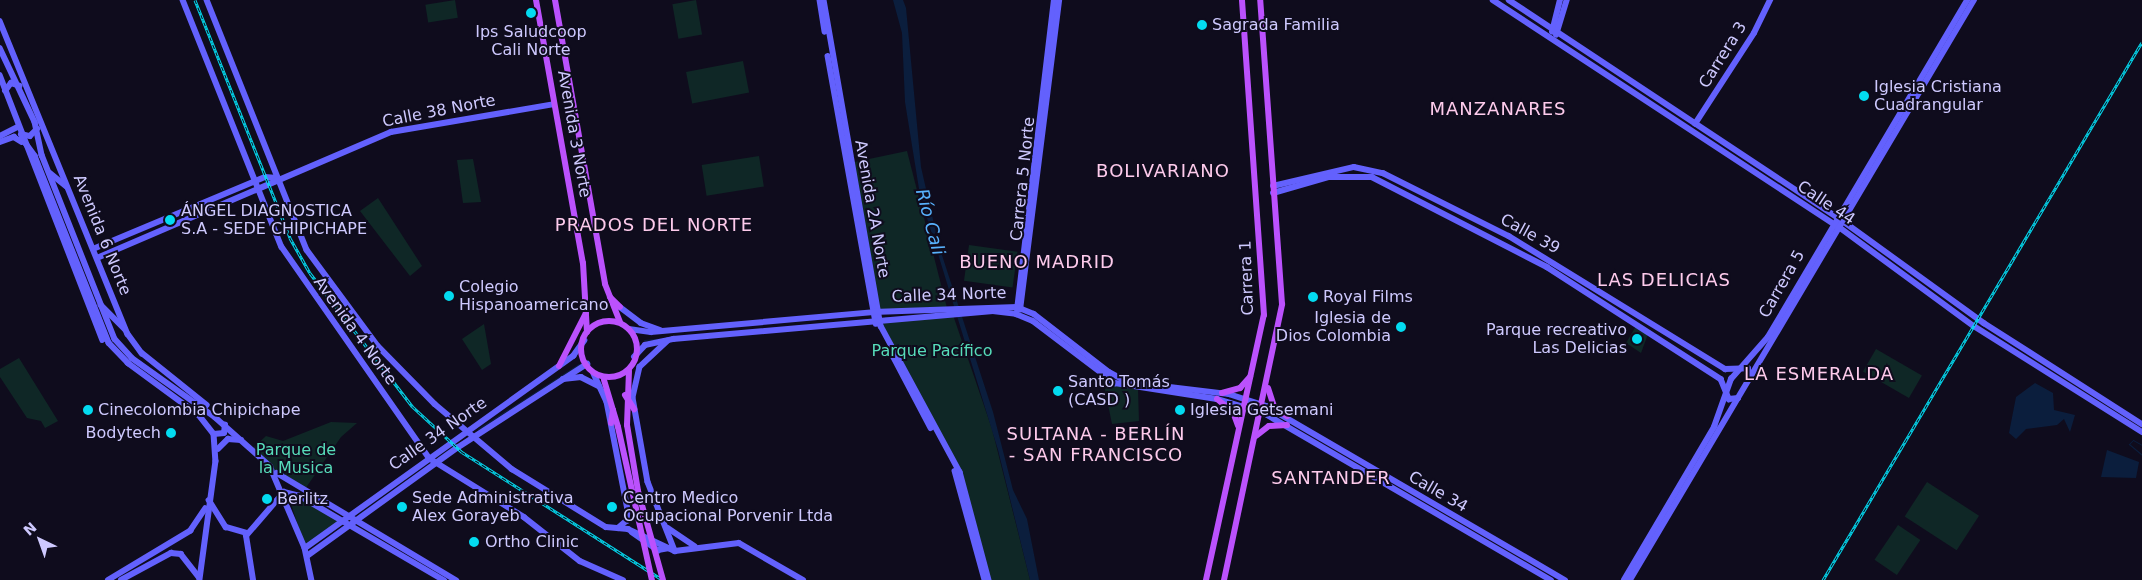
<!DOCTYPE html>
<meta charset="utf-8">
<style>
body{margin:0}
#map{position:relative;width:2142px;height:580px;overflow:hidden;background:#0f0c1d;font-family:"DejaVu Sans",sans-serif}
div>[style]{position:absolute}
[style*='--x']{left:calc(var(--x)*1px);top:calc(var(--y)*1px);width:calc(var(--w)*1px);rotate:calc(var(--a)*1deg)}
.green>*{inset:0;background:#0f2726;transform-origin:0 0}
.water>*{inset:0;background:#0b1e3d}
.stream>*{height:1px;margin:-0.5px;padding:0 0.5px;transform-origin:0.5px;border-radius:0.5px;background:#0b1e3d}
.secondary>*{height:5.5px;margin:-2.75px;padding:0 2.75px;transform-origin:2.75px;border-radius:2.75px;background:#6361fd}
.primary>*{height:6px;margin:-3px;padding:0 3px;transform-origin:3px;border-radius:3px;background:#bb51fd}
.primary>.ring{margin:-3px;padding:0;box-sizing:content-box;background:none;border:6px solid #bb51fd;border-radius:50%}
.rail>*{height:3px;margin-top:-1.5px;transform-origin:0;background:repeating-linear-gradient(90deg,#0f0c1d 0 4px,#03dbf0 0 8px);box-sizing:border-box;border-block:1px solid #03dbf0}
.primary-bridge>*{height:6px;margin:-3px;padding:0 3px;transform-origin:3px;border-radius:3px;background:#bb51fd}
.dots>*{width:14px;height:14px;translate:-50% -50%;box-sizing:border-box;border:2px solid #0f0c1d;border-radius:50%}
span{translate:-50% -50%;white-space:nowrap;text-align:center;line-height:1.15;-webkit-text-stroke:4px #0f0c1d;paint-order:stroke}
.poi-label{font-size:16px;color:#cec9fe}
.left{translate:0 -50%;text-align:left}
.right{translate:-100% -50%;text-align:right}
.street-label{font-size:16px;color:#cec9fe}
.park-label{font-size:16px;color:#57dcba}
.neighbourhood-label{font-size:18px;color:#fecbec;letter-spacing:1px}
.water-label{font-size:18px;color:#58b2fd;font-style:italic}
.north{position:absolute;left:15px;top:515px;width:50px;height:50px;-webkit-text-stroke:4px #0f0c1d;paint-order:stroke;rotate:318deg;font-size:14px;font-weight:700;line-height:20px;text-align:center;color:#cec9fe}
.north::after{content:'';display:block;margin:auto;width:18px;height:22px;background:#cec9fe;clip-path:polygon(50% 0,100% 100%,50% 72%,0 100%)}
</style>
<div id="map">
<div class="green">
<i style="left:455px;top:0;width:18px;height:30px;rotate:81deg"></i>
<i style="left:696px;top:0;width:35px;height:24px;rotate:80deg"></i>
<i style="left:743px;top:61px;width:32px;height:58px;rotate:79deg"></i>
<i style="clip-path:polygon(907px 151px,947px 308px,877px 312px,850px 163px)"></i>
<i style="left:759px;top:156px;width:31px;height:58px;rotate:81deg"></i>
<i style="clip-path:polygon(473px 159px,481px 202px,463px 203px,457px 160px)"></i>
<i style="clip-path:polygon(378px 198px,422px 266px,410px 276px,360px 211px)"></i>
<i style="left:969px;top:245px;width:49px;height:36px;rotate:8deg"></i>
<i style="clip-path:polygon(953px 315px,992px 429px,1030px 580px,989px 580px,960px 472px,880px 322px)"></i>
<i style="clip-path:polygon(484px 324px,491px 364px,482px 370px,462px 339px)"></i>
<i style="clip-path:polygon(1636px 326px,1648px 334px,1641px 353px,1626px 343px)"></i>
<i style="left:1876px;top:349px;width:53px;height:26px;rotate:30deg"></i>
<i style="clip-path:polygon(19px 358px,58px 421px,45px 428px,41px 421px,27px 418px,0 377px,0 369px)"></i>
<i style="clip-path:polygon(1102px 375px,1138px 390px,1139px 421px,1112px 424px)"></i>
<i style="clip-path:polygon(331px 422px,357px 423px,341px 437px,303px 492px,285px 481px,253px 448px,266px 436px,283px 441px)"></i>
<i style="left:1927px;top:482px;width:62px;height:41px;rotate:33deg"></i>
<i style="clip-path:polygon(287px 491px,341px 520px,305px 548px)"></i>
<i style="left:1898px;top:525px;width:27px;height:42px;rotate:34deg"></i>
</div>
<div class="water">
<i style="clip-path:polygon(893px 0,903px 0,906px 8px,921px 167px,939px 246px,993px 412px,1013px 490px,1027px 519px,1039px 580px,1030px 580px,998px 450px,920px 195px,905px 102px,902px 33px)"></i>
<i style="clip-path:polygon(2035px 383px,2053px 393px,2054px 410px,2075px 415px,2070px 432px,2064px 419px,2057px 425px,2026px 429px,2016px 439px,2009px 433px,2016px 397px)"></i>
<i style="clip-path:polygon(2107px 450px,2139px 462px,2136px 478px,2101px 477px)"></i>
</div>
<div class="stream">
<i style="--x:885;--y:317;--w:9;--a:0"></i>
<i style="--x:644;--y:340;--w:226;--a:-5.3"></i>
<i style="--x:478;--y:429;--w:120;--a:-32.8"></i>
<i style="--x:2142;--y:445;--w:10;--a:-151"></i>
<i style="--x:2133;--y:440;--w:6;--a:135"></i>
<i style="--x:2129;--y:444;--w:17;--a:40"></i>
<i style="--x:438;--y:457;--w:12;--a:-35"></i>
<i style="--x:359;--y:514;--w:85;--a:-35.4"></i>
<i style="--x:310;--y:551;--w:41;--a:-37.1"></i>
</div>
<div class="secondary">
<i style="--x:183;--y:0;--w:266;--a:68.2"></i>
<i style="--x:282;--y:247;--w:257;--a:55.1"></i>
<i style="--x:429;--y:458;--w:112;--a:31.8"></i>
<i style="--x:524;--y:517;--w:71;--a:38.2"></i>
<i style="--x:580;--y:561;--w:47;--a:23.8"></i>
<i style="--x:207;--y:0;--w:269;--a:68.2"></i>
<i style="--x:307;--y:250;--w:119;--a:53.5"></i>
<i style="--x:378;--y:346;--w:81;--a:45.5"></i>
<i style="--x:435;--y:404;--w:101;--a:40.2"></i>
<i style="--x:512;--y:469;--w:110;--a:31.7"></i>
<i style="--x:606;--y:527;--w:22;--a:5"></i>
<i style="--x:628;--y:529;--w:52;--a:25.1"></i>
<i style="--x:675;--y:551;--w:64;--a:-7.1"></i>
<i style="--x:739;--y:543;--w:74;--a:30"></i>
<i style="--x:820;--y:0;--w:32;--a:81"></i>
<i style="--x:824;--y:0;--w:331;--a:80.1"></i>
<i style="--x:881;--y:326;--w:166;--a:61.6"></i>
<i style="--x:960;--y:472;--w:112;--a:75"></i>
<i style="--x:1493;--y:0;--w:414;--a:33.3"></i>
<i style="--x:1839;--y:227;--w:167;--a:36.3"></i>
<i style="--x:1974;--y:326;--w:199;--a:32.2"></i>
<i style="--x:1509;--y:0;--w:400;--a:33.5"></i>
<i style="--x:1843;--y:221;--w:174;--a:35.9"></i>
<i style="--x:1984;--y:323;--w:188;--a:32.6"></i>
<i style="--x:0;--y:21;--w:338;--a:67.8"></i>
<i style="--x:128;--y:334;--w:24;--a:54"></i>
<i style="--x:142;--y:353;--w:83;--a:38.7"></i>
<i style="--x:1552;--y:32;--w:33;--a:-76"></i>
<i style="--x:1556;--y:35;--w:37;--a:-73"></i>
<i style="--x:0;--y:48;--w:82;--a:64.7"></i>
<i style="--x:35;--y:122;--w:34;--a:78"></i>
<i style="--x:42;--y:155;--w:198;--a:68.4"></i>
<i style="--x:115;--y:339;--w:25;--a:48"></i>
<i style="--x:132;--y:358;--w:102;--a:35.4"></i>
<i style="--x:215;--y:417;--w:74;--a:41.7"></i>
<i style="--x:270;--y:466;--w:89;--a:66.9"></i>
<i style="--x:305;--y:548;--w:33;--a:78"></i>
<i style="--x:828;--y:56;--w:272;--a:79.8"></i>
<i style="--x:0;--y:75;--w:284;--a:68.8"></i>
<i style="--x:5;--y:91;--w:10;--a:-53"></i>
<i style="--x:11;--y:83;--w:9;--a:18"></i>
<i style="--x:1695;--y:124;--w:108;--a:-57"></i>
<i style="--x:1754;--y:33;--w:37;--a:-64"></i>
<i style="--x:21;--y:134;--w:9;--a:13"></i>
<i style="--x:30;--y:136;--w:10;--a:-45"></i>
<i style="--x:0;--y:136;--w:20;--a:-27"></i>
<i style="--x:22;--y:138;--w:22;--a:54"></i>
<i style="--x:35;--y:156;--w:201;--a:68.4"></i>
<i style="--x:109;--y:343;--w:28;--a:46"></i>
<i style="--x:128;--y:363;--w:88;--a:36.2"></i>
<i style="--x:199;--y:415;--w:24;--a:52"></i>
<i style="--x:214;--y:434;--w:27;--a:86"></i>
<i style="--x:216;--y:461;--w:120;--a:97.7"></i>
<i style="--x:0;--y:142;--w:15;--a:-20"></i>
<i style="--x:14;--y:137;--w:9;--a:32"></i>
<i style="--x:50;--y:173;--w:21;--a:39"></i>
<i style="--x:1273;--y:186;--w:83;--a:-13.2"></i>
<i style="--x:1354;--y:167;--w:30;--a:12"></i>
<i style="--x:1383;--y:173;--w:141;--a:26.6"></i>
<i style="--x:1509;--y:236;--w:254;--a:31.6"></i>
<i style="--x:1725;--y:369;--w:23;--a:-2"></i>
<i style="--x:1748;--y:368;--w:10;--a:79"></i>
<i style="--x:1273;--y:193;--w:58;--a:-15.9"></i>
<i style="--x:1329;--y:177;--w:43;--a:0"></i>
<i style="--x:1372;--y:177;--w:197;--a:27.2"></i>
<i style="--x:1547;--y:267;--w:207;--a:32.8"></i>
<i style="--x:1721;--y:379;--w:22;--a:68"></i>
<i style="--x:1729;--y:399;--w:9;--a:-6"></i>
<i style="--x:93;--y:249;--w:186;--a:-22.7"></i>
<i style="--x:265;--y:177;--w:12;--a:5"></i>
<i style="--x:97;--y:258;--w:320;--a:-23.2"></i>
<i style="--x:391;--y:132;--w:165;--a:-9.7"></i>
<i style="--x:101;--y:305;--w:34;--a:45"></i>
<i style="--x:620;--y:307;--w:26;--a:37"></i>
<i style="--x:641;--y:323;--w:20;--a:20"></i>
<i style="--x:1017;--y:310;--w:312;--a:-83.2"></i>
<i style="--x:1020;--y:310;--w:312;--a:-82.8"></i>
<i style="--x:629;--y:329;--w:22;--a:8"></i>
<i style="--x:651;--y:332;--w:223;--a:-5.1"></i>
<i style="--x:873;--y:312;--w:144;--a:-2"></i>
<i style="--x:1017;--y:307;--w:18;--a:22"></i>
<i style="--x:1034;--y:314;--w:95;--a:37.7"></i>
<i style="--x:1109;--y:372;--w:21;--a:28"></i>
<i style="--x:1128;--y:382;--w:102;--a:6.8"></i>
<i style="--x:1229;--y:394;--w:39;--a:18"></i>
<i style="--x:1266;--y:406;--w:346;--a:30.2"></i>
<i style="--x:668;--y:341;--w:38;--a:137"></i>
<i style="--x:640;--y:367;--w:32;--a:103"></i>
<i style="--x:633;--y:398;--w:85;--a:79.9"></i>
<i style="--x:648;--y:482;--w:74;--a:68.6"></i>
<i style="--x:890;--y:350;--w:88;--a:62.3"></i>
<i style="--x:634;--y:357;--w:16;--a:-47"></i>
<i style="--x:645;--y:345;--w:29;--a:-12"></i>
<i style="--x:673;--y:339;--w:321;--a:-5"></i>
<i style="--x:993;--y:311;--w:23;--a:7"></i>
<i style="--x:1016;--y:314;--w:18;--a:22"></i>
<i style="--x:1033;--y:321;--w:103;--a:37.1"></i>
<i style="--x:1115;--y:383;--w:103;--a:8.9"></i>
<i style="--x:1217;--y:399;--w:49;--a:16.6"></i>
<i style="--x:1264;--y:413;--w:332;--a:30.2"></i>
<i style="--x:594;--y:374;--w:31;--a:65"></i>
<i style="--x:607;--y:402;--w:110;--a:79"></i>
<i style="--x:628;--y:510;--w:11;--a:95"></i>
<i style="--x:627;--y:521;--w:11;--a:139"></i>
<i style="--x:563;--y:379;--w:18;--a:-6"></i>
<i style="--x:581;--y:377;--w:20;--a:27"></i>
<i style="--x:214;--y:434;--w:10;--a:-6"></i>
<i style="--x:224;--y:433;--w:8;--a:-83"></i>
<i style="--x:218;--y:449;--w:14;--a:-45"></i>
<i style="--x:228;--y:439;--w:13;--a:4"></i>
<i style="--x:955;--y:471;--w:113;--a:74.6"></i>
<i style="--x:277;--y:473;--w:209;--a:30.9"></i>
<i style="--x:284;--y:492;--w:16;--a:14"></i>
<i style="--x:300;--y:496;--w:167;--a:30.3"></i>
<i style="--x:209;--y:500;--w:32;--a:58"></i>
<i style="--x:226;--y:527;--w:22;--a:16"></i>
<i style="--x:668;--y:528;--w:32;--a:34"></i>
<i style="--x:632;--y:532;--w:32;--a:35"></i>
<i style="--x:658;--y:550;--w:11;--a:-10"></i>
<i style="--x:305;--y:548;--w:330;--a:-35.6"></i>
<i style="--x:573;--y:356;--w:19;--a:-54"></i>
<i style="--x:307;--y:556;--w:185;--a:-35.8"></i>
<i style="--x:457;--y:448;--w:155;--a:-32.9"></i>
<i style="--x:108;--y:580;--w:96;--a:-30.9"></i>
<i style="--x:190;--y:531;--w:27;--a:-56"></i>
<i style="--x:121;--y:580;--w:57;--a:-28.4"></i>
<i style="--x:171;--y:553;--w:10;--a:6"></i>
<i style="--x:181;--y:554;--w:29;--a:52"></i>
<i style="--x:253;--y:580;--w:45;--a:-99"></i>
<i style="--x:246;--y:536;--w:58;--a:-49.2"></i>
<i style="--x:1624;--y:580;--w:178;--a:-59.5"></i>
<i style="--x:1714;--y:427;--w:51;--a:-70.5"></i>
<i style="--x:1731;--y:379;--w:56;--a:-48.6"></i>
<i style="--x:1768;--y:337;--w:391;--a:-59.4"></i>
<i style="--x:1630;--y:580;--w:674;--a:-59.33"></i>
</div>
<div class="primary">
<i style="--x:536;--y:0;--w:267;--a:79.9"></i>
<i style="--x:583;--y:263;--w:69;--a:86.7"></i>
<i style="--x:555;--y:0;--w:288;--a:80"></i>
<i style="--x:605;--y:284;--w:41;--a:68.5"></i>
<i style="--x:610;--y:297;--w:14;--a:45"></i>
<i class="ring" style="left:581px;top:321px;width:50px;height:50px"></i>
<i style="--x:559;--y:366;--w:59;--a:-63"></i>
<i style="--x:604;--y:380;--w:49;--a:73.4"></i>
<i style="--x:1268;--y:388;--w:20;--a:72"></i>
<i style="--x:1274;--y:407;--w:16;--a:35"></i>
<i style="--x:1222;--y:393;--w:19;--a:-16"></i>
<i style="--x:1240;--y:388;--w:15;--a:-48"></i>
<i style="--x:625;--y:395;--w:17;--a:57"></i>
<i style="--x:1217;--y:399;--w:21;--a:39"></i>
<i style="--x:1233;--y:412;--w:15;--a:70"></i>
<i style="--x:611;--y:423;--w:13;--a:-81"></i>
<i style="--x:627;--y:425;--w:54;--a:-87.9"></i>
<i style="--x:1256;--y:436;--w:16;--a:-38"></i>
<i style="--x:1269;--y:426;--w:18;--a:-3"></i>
<i style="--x:1206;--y:580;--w:271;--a:-77.7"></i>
<i style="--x:1264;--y:315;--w:316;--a:-94"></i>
<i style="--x:1224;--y:580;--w:282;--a:-78.1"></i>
<i style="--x:1282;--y:304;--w:305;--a:-94.1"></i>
</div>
<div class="rail">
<i style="--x:195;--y:0;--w:256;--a:68.2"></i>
<i style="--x:290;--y:238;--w:40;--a:60.3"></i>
<i style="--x:310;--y:273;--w:168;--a:52.5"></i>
<i style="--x:412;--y:406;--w:68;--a:42.6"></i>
<i style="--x:462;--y:452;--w:238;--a:32.5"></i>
<i style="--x:1823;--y:580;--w:625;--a:-59.33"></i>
</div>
<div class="primary-bridge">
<i style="--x:627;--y:425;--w:67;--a:80.5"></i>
<i style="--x:638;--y:491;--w:92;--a:74.3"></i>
<i style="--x:618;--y:427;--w:157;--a:77.5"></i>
</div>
<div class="dots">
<i style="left:531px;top:13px;background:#03dbf0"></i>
<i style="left:1202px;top:25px;background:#03dbf0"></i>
<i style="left:1864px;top:96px;background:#03dbf0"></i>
<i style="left:170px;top:220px;background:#03dbf0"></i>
<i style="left:449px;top:296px;background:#03dbf0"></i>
<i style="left:1313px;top:297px;background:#03dbf0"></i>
<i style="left:1401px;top:327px;background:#03dbf0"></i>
<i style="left:1637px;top:339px;background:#03dbf0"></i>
<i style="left:1058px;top:391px;background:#03dbf0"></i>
<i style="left:88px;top:410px;background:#03dbf0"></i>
<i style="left:1180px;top:410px;background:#03dbf0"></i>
<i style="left:171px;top:433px;background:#03dbf0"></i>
<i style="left:267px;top:499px;background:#03dbf0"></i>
<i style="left:402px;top:507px;background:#03dbf0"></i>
<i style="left:612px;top:507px;background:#03dbf0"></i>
<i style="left:474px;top:542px;background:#03dbf0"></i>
</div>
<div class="poi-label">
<span class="left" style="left:1212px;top:25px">Sagrada Familia</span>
<span style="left:531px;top:41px">Ips Saludcoop<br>Cali Norte</span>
<span class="left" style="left:1874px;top:96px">Iglesia Cristiana<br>Cuadrangular</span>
<span class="left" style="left:181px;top:220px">ÁNGEL DIAGNOSTICA<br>S.A - SEDE CHIPICHAPE</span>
<span class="left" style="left:459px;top:296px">Colegio<br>Hispanoamericano</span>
<span class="left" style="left:1323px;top:297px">Royal Films</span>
<span class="right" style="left:1391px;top:327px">Iglesia de<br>Dios Colombia</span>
<span class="right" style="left:1627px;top:339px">Parque recreativo<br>Las Delicias</span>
<span class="left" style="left:1068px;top:391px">Santo Tomás<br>(CASD )</span>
<span class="left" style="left:98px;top:410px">Cinecolombia Chipichape</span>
<span class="left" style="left:1190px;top:410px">Iglesia Getsemani</span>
<span class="right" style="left:161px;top:433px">Bodytech</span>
<span class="left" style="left:412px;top:507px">Sede Administrativa<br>Alex Gorayeb</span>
<span class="left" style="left:623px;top:507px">Centro Medico<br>Ocupacional Porvenir Ltda</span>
<span class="left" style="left:277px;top:499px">Berlitz</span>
<span class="left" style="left:485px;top:542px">Ortho Clinic</span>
</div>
<div class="street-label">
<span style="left:1723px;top:55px;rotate:-58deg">Carrera 3</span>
<span style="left:439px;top:111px;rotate:-11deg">Calle 38 Norte</span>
<span style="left:574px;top:134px;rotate:80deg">Avenida 3 Norte</span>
<span style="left:1023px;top:179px;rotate:-84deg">Carrera 5 Norte</span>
<span style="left:1826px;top:203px;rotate:34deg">Calle 44</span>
<span style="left:872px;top:209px;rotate:80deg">Avenida 2A Norte</span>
<span style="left:1530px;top:234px;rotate:29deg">Calle 39</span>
<span style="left:102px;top:235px;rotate:68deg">Avenida 6 Norte</span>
<span style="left:1247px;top:278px;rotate:-92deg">Carrera 1</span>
<span style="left:1782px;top:284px;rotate:-60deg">Carrera 5</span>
<span style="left:949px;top:295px;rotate:-2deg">Calle 34 Norte</span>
<span style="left:355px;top:331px;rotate:54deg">Avenida 4 Norte</span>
<span style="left:438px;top:434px;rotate:-35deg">Calle 34 Norte</span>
<span style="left:1438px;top:492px;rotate:30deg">Calle 34</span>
</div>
<div class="park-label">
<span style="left:932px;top:351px">Parque Pacífico</span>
<span style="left:296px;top:459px">Parque de<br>la Musica</span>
</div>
<div class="neighbourhood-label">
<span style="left:1498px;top:109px">MANZANARES</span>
<span style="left:1163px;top:171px">BOLIVARIANO</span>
<span style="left:654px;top:225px">PRADOS DEL NORTE</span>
<span style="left:1037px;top:262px">BUENO MADRID</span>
<span style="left:1664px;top:280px">LAS DELICIAS</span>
<span style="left:1819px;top:374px">LA ESMERALDA</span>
<span style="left:1096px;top:445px">SULTANA - BERLÍN<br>- SAN FRANCISCO</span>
<span style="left:1331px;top:478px">SANTANDER</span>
</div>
<div class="water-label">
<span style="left:930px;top:222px;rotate:75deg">Río Cali</span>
</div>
<div class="north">N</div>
</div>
